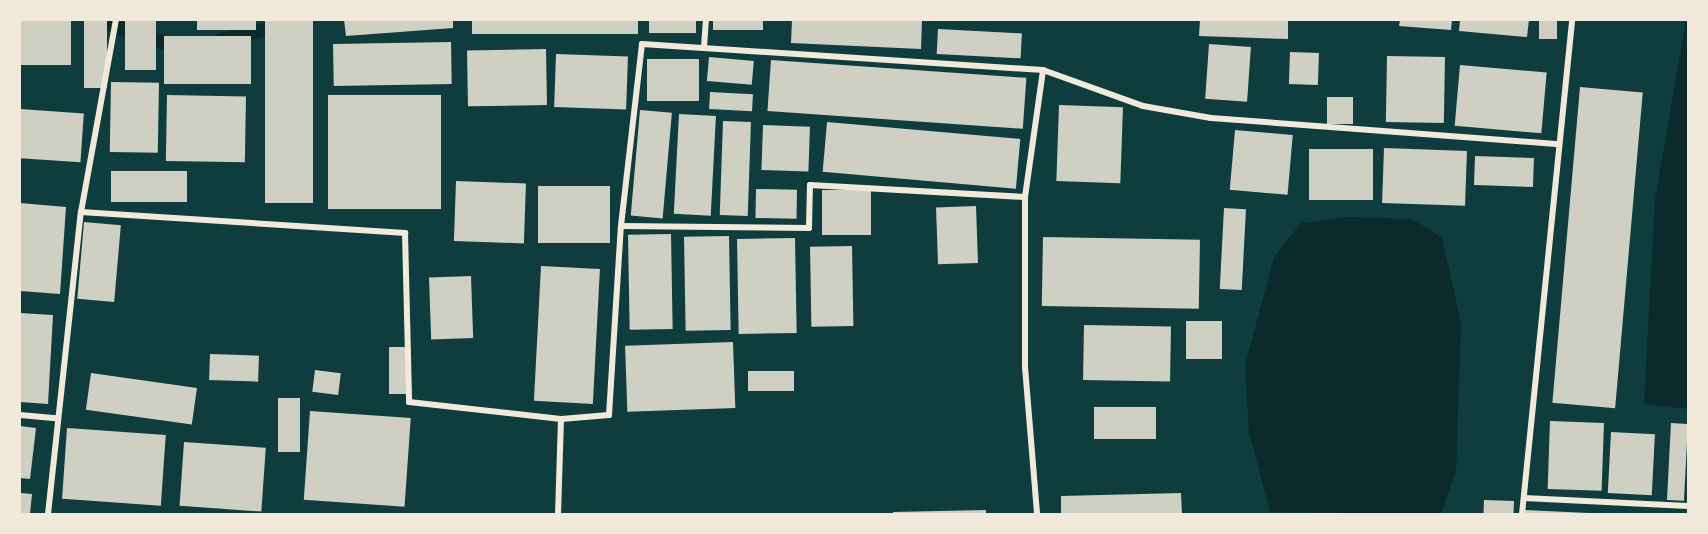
<!DOCTYPE html>
<style>
body{margin:0}
#map{position:relative;width:1708px;height:534px;overflow:hidden;background:#0f3d3e;font-family:Cabin,sans-serif}
div>[style]{position:absolute}
[style*='--x']{left:calc(var(--x)*1px);top:calc(var(--y)*1px);width:calc(var(--w)*1px);rotate:calc(var(--a)*1deg)}
.water>*{inset:0;background:#0a2a2b}
.stream>*{height:14px;margin:-7px;padding:0 7px;transform-origin:7px;border-radius:7px;background:#0a2a2b}
.building>*{inset:0;background:#cfcfc3;transform-origin:0 0}
.minor>*{height:6px;margin:-3px;padding:0 3px;transform-origin:3px;border-radius:3px;background:#f1e9da}
span{translate:-50% -50%;white-space:nowrap;text-align:center;line-height:1.15;-webkit-text-stroke:6px #f1e9da;paint-order:stroke}
.frame{position:absolute;inset:0;border:21px solid #f1e9da;pointer-events:none}
</style>
<div id="map">
<div class="water">
<i style="clip-path:polygon(1686px 20px,1688px 20px,1688px 409px,1644px 404px,1655px 199px)"></i>
<i style="clip-path:polygon(1349px 217px,1412px 219px,1442px 238px,1461px 323px,1456px 470px,1441px 514px,1270px 512px,1249px 432px,1245px 366px,1274px 257px,1301px 223px)"></i>
</div>
<div class="stream">
<i style="--x:95;--y:20;--w:90;--a:18"></i>
<i style="--x:220;--y:40;--w:88;--a:-13.1"></i>
</div>
<div class="building">
<i style="left:20px;top:20px;width:51px;height:45px"></i>
<i style="left:84px;top:20px;width:23px;height:68px"></i>
<i style="left:125px;top:20px;width:31px;height:50px"></i>
<i style="left:197px;top:20px;width:59px;height:10px"></i>
<i style="left:265px;top:20px;width:48px;height:183px"></i>
<i style="clip-path:polygon(344px 20px,453px 20px,453px 28px,346px 36px)"></i>
<i style="left:472px;top:20px;width:166px;height:14px"></i>
<i style="left:649px;top:20px;width:47px;height:13px"></i>
<i style="left:713px;top:20px;width:50px;height:10px"></i>
<i style="clip-path:polygon(792px 20px,922px 20px,921px 49px,791px 43px)"></i>
<i style="clip-path:polygon(1200px 20px,1288px 20px,1288px 39px,1199px 36px)"></i>
<i style="clip-path:polygon(1400px 20px,1452px 20px,1451px 30px,1399px 26px)"></i>
<i style="clip-path:polygon(1460px 20px,1529px 20px,1527px 37px,1459px 31px)"></i>
<i style="left:1539px;top:20px;width:18px;height:19px"></i>
<i style="left:938px;top:29px;width:84px;height:25px;rotate:3deg"></i>
<i style="left:164px;top:36px;width:87px;height:48px"></i>
<i style="left:451px;top:42px;width:42px;height:118px;rotate:89deg"></i>
<i style="left:1209px;top:44px;width:42px;height:55px;rotate:4deg"></i>
<i style="left:546px;top:49px;width:56px;height:79px;rotate:89deg"></i>
<i style="left:1290px;top:52px;width:29px;height:32px;rotate:2deg"></i>
<i style="left:556px;top:54px;width:72px;height:53px;rotate:2deg"></i>
<i style="left:1387px;top:56px;width:58px;height:66px;rotate:1deg"></i>
<i style="left:709px;top:57px;width:45px;height:24px;rotate:5deg"></i>
<i style="left:647px;top:59px;width:52px;height:42px"></i>
<i style="left:771px;top:60px;width:256px;height:51px;rotate:4deg"></i>
<i style="left:1460px;top:65px;width:87px;height:61px;rotate:5deg"></i>
<i style="left:111px;top:82px;width:48px;height:70px;rotate:1deg"></i>
<i style="left:1580px;top:87px;width:63px;height:317px;rotate:5deg"></i>
<i style="left:710px;top:92px;width:43px;height:17px;rotate:3deg"></i>
<i style="left:167px;top:95px;width:79px;height:66px;rotate:1deg"></i>
<i style="left:328px;top:95px;width:113px;height:114px"></i>
<i style="left:1327px;top:97px;width:26px;height:27px"></i>
<i style="left:1059px;top:105px;width:64px;height:76px;rotate:2deg"></i>
<i style="left:20px;top:109px;width:64px;height:49px;rotate:4deg"></i>
<i style="left:640px;top:110px;width:32px;height:106px;rotate:5deg"></i>
<i style="left:679px;top:114px;width:37px;height:100px;rotate:3deg"></i>
<i style="left:723px;top:121px;width:28px;height:94px;rotate:2deg"></i>
<i style="left:827px;top:122px;width:194px;height:50px;rotate:5deg"></i>
<i style="left:763px;top:125px;width:47px;height:45px;rotate:2deg"></i>
<i style="left:1235px;top:130px;width:58px;height:60px;rotate:5deg"></i>
<i style="left:1384px;top:148px;width:83px;height:55px;rotate:2deg"></i>
<i style="left:1309px;top:149px;width:64px;height:51px"></i>
<i style="left:1475px;top:156px;width:59px;height:29px;rotate:2deg"></i>
<i style="left:111px;top:171px;width:76px;height:31px"></i>
<i style="left:456px;top:181px;width:70px;height:60px;rotate:2deg"></i>
<i style="left:538px;top:186px;width:72px;height:57px"></i>
<i style="left:756px;top:189px;width:41px;height:29px;rotate:1deg"></i>
<i style="left:871px;top:190px;width:45px;height:49px;rotate:90deg"></i>
<i style="clip-path:polygon(20px 203px,66px 207px,60px 294px,20px 291px)"></i>
<i style="left:976px;top:206px;width:57px;height:40px;rotate:88deg"></i>
<i style="left:1224px;top:208px;width:22px;height:81px;rotate:3deg"></i>
<i style="left:84px;top:222px;width:37px;height:77px;rotate:5deg"></i>
<i style="left:671px;top:234px;width:95px;height:43px;rotate:89deg"></i>
<i style="left:729px;top:236px;width:94px;height:45px;rotate:89deg"></i>
<i style="left:1043px;top:237px;width:157px;height:69px;rotate:1deg"></i>
<i style="left:795px;top:238px;width:95px;height:58px;rotate:89deg"></i>
<i style="left:852px;top:246px;width:80px;height:42px;rotate:89deg"></i>
<i style="left:541px;top:266px;width:59px;height:135px;rotate:3deg"></i>
<i style="left:471px;top:276px;width:62px;height:42px;rotate:88deg"></i>
<i style="clip-path:polygon(20px 313px,53px 315px,48px 404px,20px 402px)"></i>
<i style="left:1222px;top:321px;width:38px;height:36px;rotate:90deg"></i>
<i style="left:1084px;top:325px;width:87px;height:55px;rotate:1deg"></i>
<i style="left:733px;top:342px;width:66px;height:108px;rotate:88deg"></i>
<i style="left:389px;top:347px;width:17px;height:47px"></i>
<i style="left:210px;top:354px;width:49px;height:26px;rotate:2deg"></i>
<i style="left:315px;top:370px;width:26px;height:22px;rotate:7deg"></i>
<i style="left:794px;top:371px;width:20px;height:46px;rotate:90deg"></i>
<i style="left:91px;top:373px;width:107px;height:37px;rotate:8deg"></i>
<i style="left:278px;top:398px;width:22px;height:54px"></i>
<i style="left:1094px;top:407px;width:62px;height:32px"></i>
<i style="left:310px;top:411px;width:101px;height:89px;rotate:4deg"></i>
<i style="left:1550px;top:421px;width:54px;height:68px;rotate:2deg"></i>
<i style="left:1671px;top:423px;width:17px;height:77px;rotate:3deg"></i>
<i style="clip-path:polygon(20px 426px,36px 428px,30px 479px,20px 478px)"></i>
<i style="left:67px;top:428px;width:99px;height:71px;rotate:4deg"></i>
<i style="left:1611px;top:432px;width:44px;height:61px;rotate:3deg"></i>
<i style="left:184px;top:442px;width:82px;height:64px;rotate:4deg"></i>
<i style="clip-path:polygon(20px 493px,32px 494px,30px 514px,20px 514px)"></i>
<i style="clip-path:polygon(1181px 493px,1182px 514px,1061px 514px,1061px 496px)"></i>
<i style="left:1484px;top:500px;width:30px;height:14px;rotate:2deg"></i>
<i style="clip-path:polygon(986px 510px,986px 514px,893px 514px,893px 512px)"></i>
<i style="clip-path:polygon(1525px 510px,1589px 513px,1589px 514px,1525px 514px)"></i>
</div>
<div class="minor">
<i style="--x:704;--y:47;--w:27;--a:-86"></i>
<i style="--x:1043;--y:70;--w:402;--a:-176.3"></i>
<i style="--x:642;--y:44;--w:183;--a:96.6"></i>
<i style="--x:621;--y:226;--w:188;--a:0.6"></i>
<i style="--x:809;--y:228;--w:43;--a:-88.7"></i>
<i style="--x:810;--y:185;--w:215;--a:3.2"></i>
<i style="--x:1025;--y:197;--w:128;--a:-81.9"></i>
<i style="--x:1043;--y:70;--w:106;--a:19.8"></i>
<i style="--x:1143;--y:106;--w:69;--a:10"></i>
<i style="--x:1211;--y:118;--w:349;--a:4.3"></i>
<i style="--x:1025;--y:197;--w:170;--a:90"></i>
<i style="--x:1025;--y:367;--w:147;--a:85.3"></i>
<i style="--x:81;--y:212;--w:325;--a:3.7"></i>
<i style="--x:405;--y:233;--w:169;--a:88.6"></i>
<i style="--x:409;--y:402;--w:153;--a:6.4"></i>
<i style="--x:561;--y:419;--w:95;--a:91.8"></i>
<i style="--x:20;--y:415;--w:36;--a:5"></i>
<i style="--x:561;--y:419;--w:48;--a:-4.8"></i>
<i style="--x:609;--y:415;--w:189;--a:-86.4"></i>
<i style="--x:1524;--y:498;--w:164;--a:2.8"></i>
<i style="--x:48;--y:514;--w:304;--a:-83.8"></i>
<i style="--x:81;--y:212;--w:195;--a:-79.7"></i>
<i style="--x:1522;--y:514;--w:497;--a:-84.2"></i>
</div>
<div class="frame"></div>
</div>
